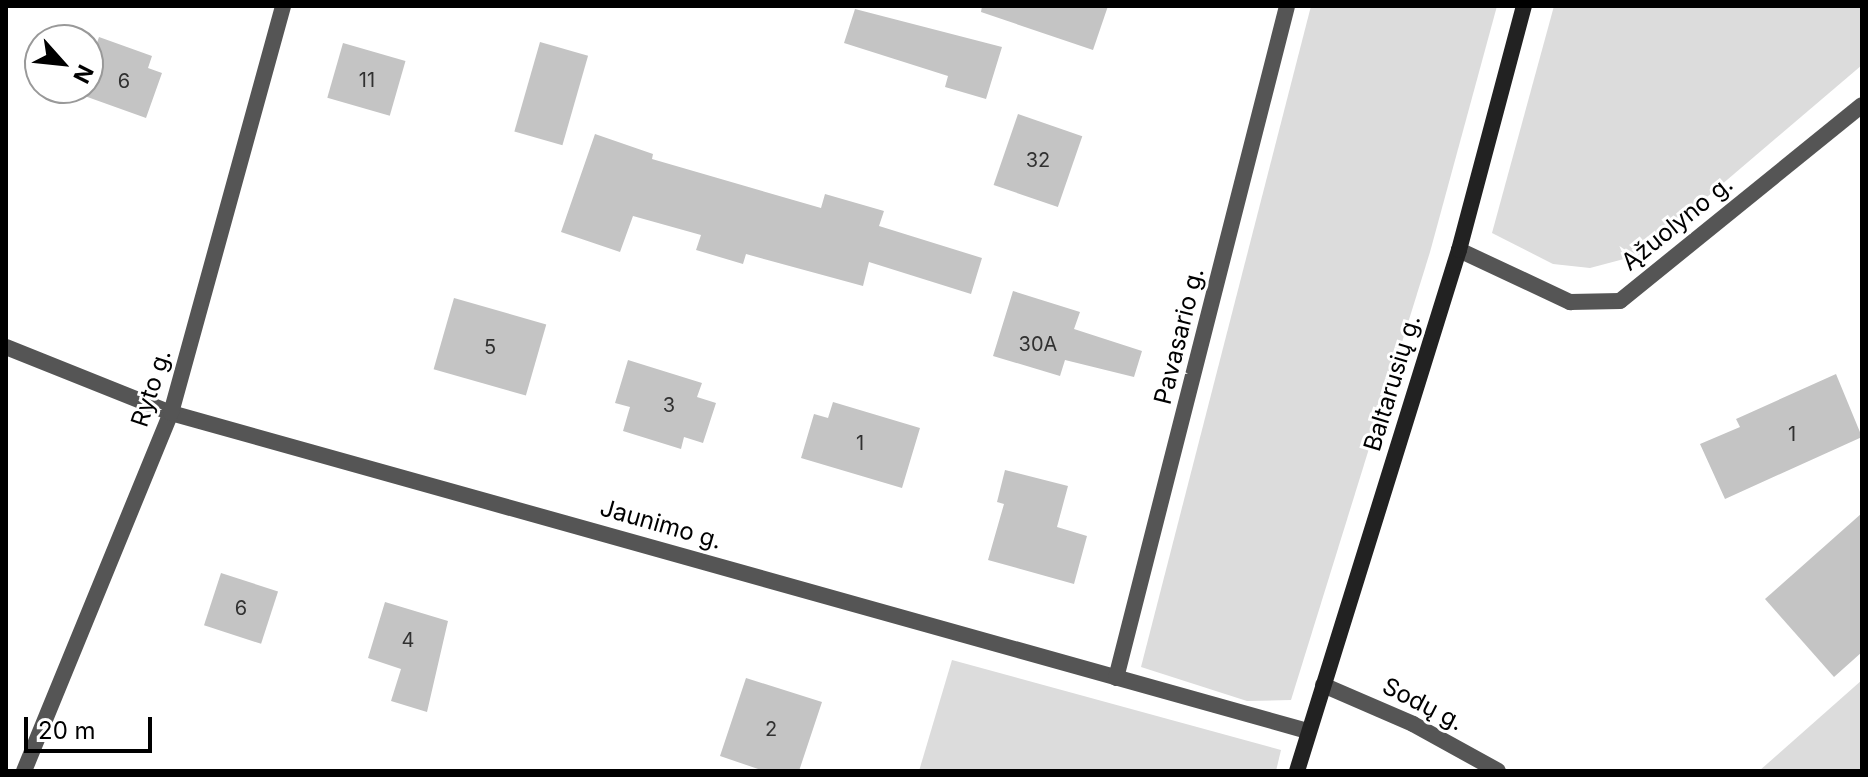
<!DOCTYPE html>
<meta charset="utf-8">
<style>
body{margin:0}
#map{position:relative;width:1868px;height:777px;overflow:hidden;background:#fff;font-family:Inter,sans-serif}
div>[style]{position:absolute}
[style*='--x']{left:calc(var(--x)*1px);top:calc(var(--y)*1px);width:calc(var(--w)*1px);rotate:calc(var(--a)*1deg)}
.green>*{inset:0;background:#dcdcdc}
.building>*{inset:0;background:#c4c4c4;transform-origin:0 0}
.street>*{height:16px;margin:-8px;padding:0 8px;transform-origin:8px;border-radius:8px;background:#555}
.secondary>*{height:16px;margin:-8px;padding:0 8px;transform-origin:8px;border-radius:8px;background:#222}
span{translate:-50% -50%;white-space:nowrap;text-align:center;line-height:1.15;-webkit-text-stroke:6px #fff;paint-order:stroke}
.number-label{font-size:20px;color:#313131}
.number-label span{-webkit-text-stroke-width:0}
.street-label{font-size:24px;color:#000}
.frame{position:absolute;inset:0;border:8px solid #000;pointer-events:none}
.north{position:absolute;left:24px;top:24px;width:80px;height:80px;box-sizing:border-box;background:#fff;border:2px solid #999;border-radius:50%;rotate:117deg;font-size:22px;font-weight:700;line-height:32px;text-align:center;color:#000}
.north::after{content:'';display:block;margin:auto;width:28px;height:36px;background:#000;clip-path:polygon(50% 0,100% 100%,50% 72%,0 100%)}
.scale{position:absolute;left:24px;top:717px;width:128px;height:36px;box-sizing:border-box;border:4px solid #000;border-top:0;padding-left:10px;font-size:24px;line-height:28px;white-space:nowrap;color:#000;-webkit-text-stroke:6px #fff;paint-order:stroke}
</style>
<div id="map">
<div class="green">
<i style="clip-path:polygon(1311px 6px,1497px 6px,1430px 252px,1291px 700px,1247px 701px,1141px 667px)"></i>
<i style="clip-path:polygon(1554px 6px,1862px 6px,1862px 65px,1639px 255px,1590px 268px,1553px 264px,1492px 233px)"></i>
<i style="clip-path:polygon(952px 660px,1281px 750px,1276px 771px,919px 771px)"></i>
<i style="clip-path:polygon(1862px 680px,1862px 771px,1759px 771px)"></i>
</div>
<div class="building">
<i style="clip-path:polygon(982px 6px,1108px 6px,1093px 50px,981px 12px)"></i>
<i style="clip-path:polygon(855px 9px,1002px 47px,986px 99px,945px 87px,948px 76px,844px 43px)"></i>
<i style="clip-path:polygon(99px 37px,152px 56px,148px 68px,162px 73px,146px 118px,79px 94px,88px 88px,88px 68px)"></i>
<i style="left:540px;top:42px;width:50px;height:93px;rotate:16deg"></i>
<i style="left:343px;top:43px;width:65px;height:57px;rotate:16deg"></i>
<i style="left:1018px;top:114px;width:68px;height:75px;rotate:19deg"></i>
<i style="clip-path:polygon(595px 134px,653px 154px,652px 159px,821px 208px,825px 194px,884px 211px,879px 226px,982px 258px,971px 294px,869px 262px,863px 286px,746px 254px,743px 264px,696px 250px,701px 235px,633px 216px,620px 252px,561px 232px)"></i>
<i style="clip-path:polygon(1013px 291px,1080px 312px,1074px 329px,1142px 351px,1134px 377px,1065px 360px,1060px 376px,993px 356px)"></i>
<i style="left:454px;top:298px;width:96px;height:74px;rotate:16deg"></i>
<i style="clip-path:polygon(628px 360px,702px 383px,697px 397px,716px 403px,703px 443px,684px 437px,681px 449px,623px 431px,630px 407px,615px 403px)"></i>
<i style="clip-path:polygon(1836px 374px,1862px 437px,1725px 499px,1700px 444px,1740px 427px,1736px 419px)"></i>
<i style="clip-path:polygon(833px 402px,920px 428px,902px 488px,801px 458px,814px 414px,828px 418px)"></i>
<i style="clip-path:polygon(1005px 470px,1068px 486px,1057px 527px,1087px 536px,1074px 584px,988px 560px,1004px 504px,997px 502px)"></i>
<i style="clip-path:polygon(1862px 513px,1862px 652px,1834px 677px,1765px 599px)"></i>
<i style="left:221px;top:573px;width:60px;height:55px;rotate:18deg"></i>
<i style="clip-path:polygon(385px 602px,448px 621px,427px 712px,391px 701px,401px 669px,368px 658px)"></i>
<i style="clip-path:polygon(746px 678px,822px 702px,799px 771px,764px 771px,720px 756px)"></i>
</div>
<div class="street">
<i style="--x:1459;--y:250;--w:123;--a:25.1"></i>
<i style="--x:1570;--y:302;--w:50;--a:-1.1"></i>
<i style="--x:1620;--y:301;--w:311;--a:-39"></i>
<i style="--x:6;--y:347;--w:178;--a:21.8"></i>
<i style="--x:171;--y:413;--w:1181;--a:15.63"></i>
<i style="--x:1116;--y:678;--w:693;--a:-75.72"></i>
<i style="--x:1323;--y:685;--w:98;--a:23.4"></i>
<i style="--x:1413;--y:724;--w:97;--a:28.9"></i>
<i style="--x:24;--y:771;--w:387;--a:-67.7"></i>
<i style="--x:171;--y:413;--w:422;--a:-74.6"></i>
</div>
<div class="secondary">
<i style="--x:1297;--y:771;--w:546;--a:-72.73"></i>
<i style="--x:1459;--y:250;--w:253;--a:-75.1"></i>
</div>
<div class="number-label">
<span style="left:367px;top:80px">11</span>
<span style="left:124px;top:81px">6</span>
<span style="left:1038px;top:160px">32</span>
<span style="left:1038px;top:344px">30A</span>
<span style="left:490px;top:347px">5</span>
<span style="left:669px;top:405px">3</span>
<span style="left:1792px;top:434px">1</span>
<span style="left:860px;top:443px">1</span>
<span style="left:241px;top:608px">6</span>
<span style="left:408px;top:640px">4</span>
<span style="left:771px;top:729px">2</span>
</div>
<div class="street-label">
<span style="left:1677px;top:223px;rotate:-39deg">Ąžuolyno g.</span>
<span style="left:1179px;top:336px;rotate:-76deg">Pavasario g.</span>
<span style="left:1392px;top:383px;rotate:-73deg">Baltarusių g.</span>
<span style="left:151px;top:388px;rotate:-72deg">Ryto g.</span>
<span style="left:661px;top:524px;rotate:16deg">Jaunimo g.</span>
<span style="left:1423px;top:704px;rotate:27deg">Sodų g.</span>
</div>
<div class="frame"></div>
<div class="north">N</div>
<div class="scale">20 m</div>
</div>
